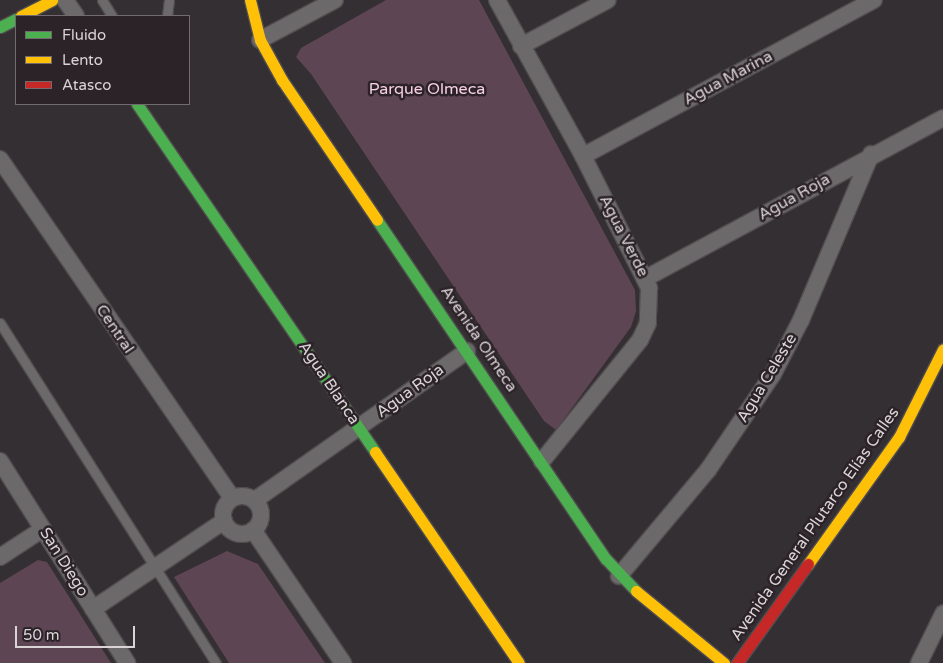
<!DOCTYPE html>
<meta charset="utf-8">
<style>
body{margin:0}
#map{position:relative;width:943px;height:663px;overflow:hidden;background:#342f32;font-family:"Varela Round",sans-serif}
div>[style]{position:absolute}
[style*='--x']{left:calc(var(--x)*1px);top:calc(var(--y)*1px);width:calc(var(--w)*1px);rotate:calc(var(--a)*1deg)}
.green>*{inset:0;background:#5d4553}
.roads{filter:drop-shadow(1px 0 #514d4f) drop-shadow(-1px 0 #514d4f) drop-shadow(0 1px #514d4f) drop-shadow(0 -1px #514d4f)}
.lane>*{height:9px;margin:-4.5px;padding:0 4.5px;transform-origin:4.5px;border-radius:4.5px;background:#6c696b}
.street>*{height:16px;margin:-8px;padding:0 8px;transform-origin:8px;border-radius:8px;background:#6c696b}
.street>.ring{margin:-8px;padding:0;box-sizing:content-box;background:none;border:16px solid #6c696b;border-radius:50%}
.fast>*{height:11px;margin:-5.5px;padding:0 5.5px;transform-origin:5.5px;border-radius:5.5px;background:#4caf50}
.slow>*{height:11px;margin:-5.5px;padding:0 5.5px;transform-origin:5.5px;border-radius:5.5px;background:#ffc107}
.jam>*{height:11px;margin:-5.5px;padding:0 5.5px;transform-origin:5.5px;border-radius:5.5px;background:#c62828}
span{translate:-50% -50%;white-space:nowrap;text-align:center;line-height:1.15;-webkit-text-stroke:5px #2c2328;paint-order:stroke}
.street-label{font-size:16px;color:#dad4d7}
.park-label{font-size:16px;color:#f7cfe5}
.legend{position:absolute;left:15px;top:15px;width:175px;height:90px;box-sizing:border-box;background:#2c2328;border:1px solid #726a6e;margin:0;padding:6px 9px;list-style:none;font-size:15px;color:#dad4d7}
.legend li{display:flex;align-items:center;gap:10px;height:25px}
.legend b{width:25px;border:1px solid #726a6e}
.scale{position:absolute;left:15px;top:626px;width:120px;height:22px;box-sizing:border-box;border:2px solid #dad4d7;border-top:0;padding-left:6px;font-size:15px;line-height:18px;white-space:nowrap;color:#dad4d7;-webkit-text-stroke:4px #2c2328;paint-order:stroke}
</style>
<div id="map">
<div class="green">
<i style="clip-path:polygon(386px 0,479px 0,635px 290px,636px 311px,631px 327px,556px 430px,544px 421px,311px 74px,296px 57px,301px 48px)"></i>
<i style="clip-path:polygon(227px 551px,258px 564px,325px 663px,229px 663px,174px 577px)"></i>
<i style="clip-path:polygon(38px 560px,47px 562px,111px 663px,0 663px,0 583px)"></i>
</div>
<div class="roads">
<div class="lane">
<i style="--x:102;--y:0;--w:19;--a:58"></i>
<i style="--x:167;--y:16;--w:16;--a:-83"></i>
<i style="--x:0;--y:323;--w:403;--a:57.6"></i>
</div>
<div class="street">
<i style="--x:65;--y:0;--w:19;--a:55"></i>
<i style="--x:497;--y:0;--w:178;--a:61.1"></i>
<i style="--x:583;--y:156;--w:148;--a:63.4"></i>
<i style="--x:649;--y:288;--w:35;--a:92"></i>
<i style="--x:648;--y:323;--w:19;--a:115"></i>
<i style="--x:640;--y:340;--w:156;--a:129"></i>
<i style="--x:260;--y:40;--w:85;--a:-28.1"></i>
<i style="--x:521;--y:46;--w:98;--a:-27.9"></i>
<i style="--x:583;--y:156;--w:330;--a:-28.2"></i>
<i style="--x:0;--y:159;--w:411;--a:55.6"></i>
<i style="--x:646;--y:278;--w:337;--a:-28.3"></i>
<i style="--x:0;--y:461;--w:239;--a:57.8"></i>
<i class="ring" style="left:223px;top:496px;width:22px;height:22px"></i>
<i style="--x:255;--y:500;--w:259;--a:-35.1"></i>
<i style="--x:253;--y:530;--w:161;--a:55.9"></i>
<i style="--x:0;--y:557;--w:51;--a:-33.1"></i>
<i style="--x:619;--y:576;--w:138;--a:-50"></i>
<i style="--x:708;--y:470;--w:116;--a:-55.9"></i>
<i style="--x:773;--y:374;--w:61;--a:-62.6"></i>
<i style="--x:801;--y:320;--w:180;--a:-67.1"></i>
<i style="--x:93;--y:609;--w:158;--a:-33.9"></i>
<i style="--x:919;--y:663;--w:55;--a:-63.9"></i>
</div>
<div class="fast">
<i style="--x:0;--y:27;--w:18;--a:-27"></i>
<i style="--x:137;--y:104;--w:422;--a:55.6"></i>
<i style="--x:377;--y:220;--w:409;--a:56"></i>
<i style="--x:606;--y:559;--w:44;--a:46.8"></i>
</div>
<div class="slow">
<i style="--x:250;--y:0;--w:41;--a:76"></i>
<i style="--x:260;--y:40;--w:46;--a:61.2"></i>
<i style="--x:282;--y:80;--w:169;--a:55.8"></i>
<i style="--x:21;--y:16;--w:35;--a:-27"></i>
<i style="--x:375;--y:452;--w:255;--a:55.7"></i>
<i style="--x:808;--y:564;--w:156;--a:-54.4"></i>
<i style="--x:899;--y:437;--w:98;--a:-63.4"></i>
<i style="--x:636;--y:591;--w:114;--a:39.3"></i>
</div>
<div class="jam">
<i style="--x:737;--y:663;--w:122;--a:-54.4"></i>
</div>
</div>
<div class="street-label">
<span style="left:728px;top:78px;rotate:-28deg">Agua Marina</span>
<span style="left:794px;top:197px;rotate:-29deg">Agua Roja</span>
<span style="left:624px;top:236px;rotate:63deg">Agua Verde</span>
<span style="left:115px;top:329px;rotate:56deg">Central</span>
<span style="left:479px;top:339px;rotate:56deg">Avenida Olmeca</span>
<span style="left:767px;top:378px;rotate:-59deg">Agua Celeste</span>
<span style="left:329px;top:383px;rotate:56deg">Agua Blanca</span>
<span style="left:410px;top:391px;rotate:-36deg">Agua Roja</span>
<span style="left:815px;top:524px;rotate:-55deg">Avenida General Plutarco Elías Calles</span>
<span style="left:64px;top:562px;rotate:58deg">San Diego</span>
</div>
<div class="park-label">
<span style="left:427px;top:89px">Parque Olmeca</span>
</div>
<ul class="legend">
<li><b style="height:6px;background:#4caf50"></b>Fluido</li>
<li><b style="height:6px;background:#ffc107"></b>Lento</li>
<li><b style="height:6px;background:#c62828"></b>Atasco</li>
</ul>
<div class="scale">50 m</div>
</div>
